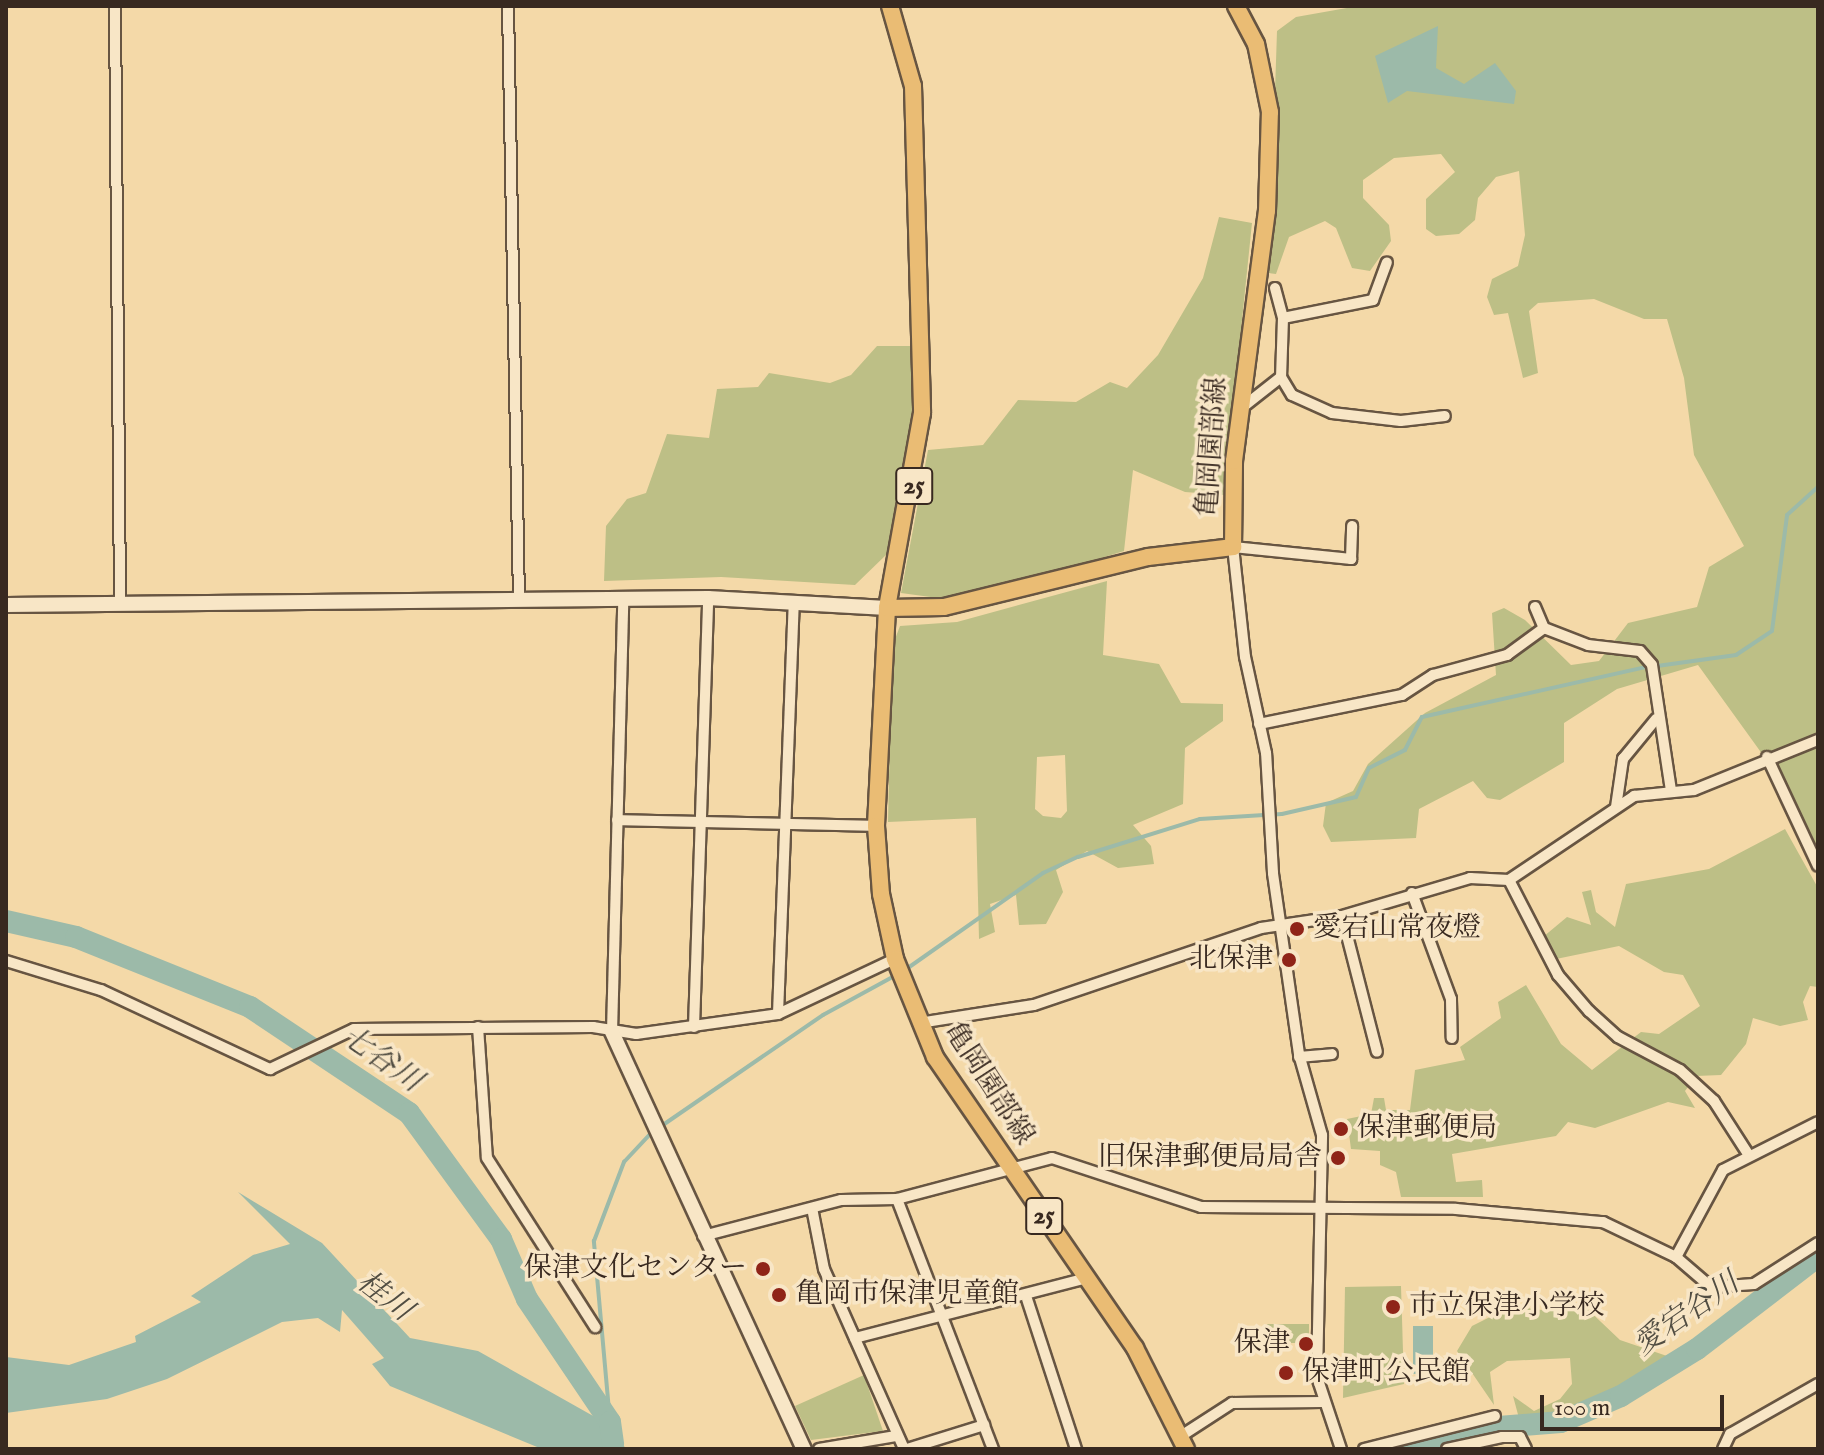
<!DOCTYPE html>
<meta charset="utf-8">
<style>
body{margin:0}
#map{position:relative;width:1824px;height:1455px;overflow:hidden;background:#f4d9a8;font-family:"IM FELL English","Noto Serif JP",serif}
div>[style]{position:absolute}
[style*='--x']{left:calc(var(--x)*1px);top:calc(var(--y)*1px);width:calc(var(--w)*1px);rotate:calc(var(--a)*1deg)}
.green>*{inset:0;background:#bdbf86;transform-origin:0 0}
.water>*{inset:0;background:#9cbaa9;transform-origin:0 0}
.stream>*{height:4px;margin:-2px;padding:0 2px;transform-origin:2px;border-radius:2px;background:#9cbaa9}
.river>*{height:22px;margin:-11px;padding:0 11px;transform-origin:11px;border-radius:11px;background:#9cbaa9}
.roads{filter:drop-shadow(2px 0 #675542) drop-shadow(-2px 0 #675542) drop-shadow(0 2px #675542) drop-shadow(0 -2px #675542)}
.street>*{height:10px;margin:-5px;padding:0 5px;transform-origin:5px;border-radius:5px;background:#f8e6c6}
.secondary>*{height:14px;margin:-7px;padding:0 7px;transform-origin:7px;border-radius:7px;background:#f8e6c6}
.primary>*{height:16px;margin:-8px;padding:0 8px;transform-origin:8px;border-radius:8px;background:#eabc74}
.dots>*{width:22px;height:22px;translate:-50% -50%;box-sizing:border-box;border:4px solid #f8e6c6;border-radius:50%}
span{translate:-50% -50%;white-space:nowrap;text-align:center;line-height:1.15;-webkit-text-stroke:7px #f8e6c6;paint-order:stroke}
.shield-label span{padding:2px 6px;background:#f8e6c6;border:2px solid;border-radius:6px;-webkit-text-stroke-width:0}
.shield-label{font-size:26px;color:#382920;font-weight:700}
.street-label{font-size:28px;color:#382920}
.poi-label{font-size:28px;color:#382920}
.left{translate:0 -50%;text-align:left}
.right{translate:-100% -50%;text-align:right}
.water-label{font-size:30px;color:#514d42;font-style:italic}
.frame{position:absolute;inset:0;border:8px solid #382920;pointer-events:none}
.scale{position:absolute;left:1540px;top:1395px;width:184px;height:36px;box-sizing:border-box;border:4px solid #382920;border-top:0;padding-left:10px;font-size:24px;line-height:28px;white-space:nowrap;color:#382920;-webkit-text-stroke:6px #f8e6c6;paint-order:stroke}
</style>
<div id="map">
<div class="green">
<i style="clip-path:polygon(1358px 6px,1818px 6px,1818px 856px,1786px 787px,1698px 665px,1617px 689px,1564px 723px,1564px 762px,1500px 800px,1487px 798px,1473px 781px,1419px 809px,1416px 838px,1331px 842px,1323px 826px,1326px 803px,1353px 791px,1368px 764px,1425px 713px,1496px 675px,1492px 613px,1504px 608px,1525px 620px,1571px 665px,1599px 661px,1628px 623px,1697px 607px,1709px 567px,1744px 546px,1694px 455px,1684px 378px,1667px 319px,1644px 319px,1594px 299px,1538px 303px,1529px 311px,1538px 373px,1523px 378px,1508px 313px,1494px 315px,1487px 297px,1492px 279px,1518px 266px,1525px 235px,1519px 171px,1496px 177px,1478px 198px,1475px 220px,1459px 234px,1436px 236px,1426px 229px,1426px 199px,1455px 172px,1441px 154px,1394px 158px,1363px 180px,1363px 198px,1389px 225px,1391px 241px,1370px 271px,1352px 268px,1336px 228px,1325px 221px,1289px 237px,1276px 274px,1269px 273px,1277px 31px,1296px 17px)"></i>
<i style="clip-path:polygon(1219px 217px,1252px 223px,1224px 495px,1185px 492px,1133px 470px,1124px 551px,1001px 589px,938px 598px,901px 593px,928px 450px,983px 445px,1018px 400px,1076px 402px,1110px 382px,1127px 388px,1158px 355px,1203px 278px)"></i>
<i style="clip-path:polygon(877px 346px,913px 346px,913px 408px,888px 553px,855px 585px,721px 577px,604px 581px,606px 526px,627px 499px,646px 493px,667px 434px,709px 438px,717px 389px,758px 387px,769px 373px,830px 383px,851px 375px)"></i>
<i style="clip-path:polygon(evenodd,1107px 581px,1103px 655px,1159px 664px,1181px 703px,1223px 704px,1223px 721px,1185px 748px,1183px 804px,1133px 825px,1151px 846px,1154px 864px,1118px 868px,1087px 851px,1056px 870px,1063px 892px,1046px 924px,1019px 925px,1016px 895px,990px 904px,995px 932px,979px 939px,976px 818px,888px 822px,892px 647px,900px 626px,957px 622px,1107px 581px,1065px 755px,1067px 811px,1061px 818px,1043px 816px,1035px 809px,1037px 757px,1065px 755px)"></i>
<i style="clip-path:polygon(1785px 829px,1818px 888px,1818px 987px,1810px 986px,1803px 1002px,1808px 1020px,1780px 1026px,1753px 1018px,1746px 1044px,1721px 1075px,1696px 1076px,1685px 1091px,1695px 1108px,1668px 1102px,1595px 1128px,1568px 1122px,1556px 1136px,1452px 1154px,1456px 1182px,1482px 1180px,1483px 1197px,1401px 1197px,1396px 1172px,1380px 1165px,1380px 1151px,1351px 1149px,1347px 1119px,1371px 1114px,1374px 1098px,1384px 1098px,1386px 1110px,1410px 1110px,1415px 1070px,1465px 1060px,1460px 1047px,1501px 1018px,1498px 1002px,1526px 985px,1561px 1044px,1592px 1070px,1641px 1032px,1659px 1034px,1700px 1006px,1683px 975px,1664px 972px,1619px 946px,1556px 959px,1543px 937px,1567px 917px,1591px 925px,1582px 892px,1591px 890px,1596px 912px,1615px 927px,1626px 884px,1709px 869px)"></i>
<i style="clip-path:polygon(1401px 1286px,1404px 1384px,1343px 1398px,1345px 1287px)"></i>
<i style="clip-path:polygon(1581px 1303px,1620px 1340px,1667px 1356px,1587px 1406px,1520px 1422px,1513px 1396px,1534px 1411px,1560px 1399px,1572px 1384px,1570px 1358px,1507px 1361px,1490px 1372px,1494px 1405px,1457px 1351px,1472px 1326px,1512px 1306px,1549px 1311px)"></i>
<i style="left:1309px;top:1324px;width:19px;height:42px;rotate:90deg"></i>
<i style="clip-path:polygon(864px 1375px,883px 1431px,811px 1440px,795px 1406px)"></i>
</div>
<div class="water">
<i style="clip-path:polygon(1438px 26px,1436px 68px,1464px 84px,1495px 63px,1516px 91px,1514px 104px,1407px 91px,1388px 103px,1375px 56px)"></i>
<i style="clip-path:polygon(238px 1192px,322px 1243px,410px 1338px,478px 1351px,595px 1417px,563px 1356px,626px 1449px,542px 1449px,390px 1386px,372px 1364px,384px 1358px,342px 1310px,340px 1332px,318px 1318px,282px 1322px,167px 1379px,107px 1399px,6px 1413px,6px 1357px,69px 1365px,136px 1342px,135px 1336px,201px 1302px,191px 1296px,253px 1255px,290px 1244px)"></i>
<i style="left:1413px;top:1326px;width:20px;height:48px"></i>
</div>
<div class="stream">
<i style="--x:1657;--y:666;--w:80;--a:-7.9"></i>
<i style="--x:1736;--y:655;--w:43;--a:-33.7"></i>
<i style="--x:1772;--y:631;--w:117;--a:-82.6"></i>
<i style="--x:1787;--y:515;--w:42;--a:-42.1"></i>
<i style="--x:905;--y:970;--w:169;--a:-35.1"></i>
<i style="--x:1043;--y:873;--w:38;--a:-25"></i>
<i style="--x:1078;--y:857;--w:128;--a:-17.3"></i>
<i style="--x:1200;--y:819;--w:82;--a:-3.5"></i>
<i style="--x:1282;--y:814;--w:76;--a:-12.9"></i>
<i style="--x:1356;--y:797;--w:32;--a:-66"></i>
<i style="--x:1369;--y:768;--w:40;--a:-26.6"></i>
<i style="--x:1405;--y:750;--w:37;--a:-63"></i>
<i style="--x:1422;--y:717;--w:230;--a:-12.6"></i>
<i style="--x:660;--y:1127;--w:198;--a:-34.5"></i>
<i style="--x:823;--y:1015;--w:85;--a:-28.7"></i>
<i style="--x:610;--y:1422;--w:182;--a:-95.1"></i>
<i style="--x:594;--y:1241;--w:85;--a:-69.2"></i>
<i style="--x:624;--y:1162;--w:41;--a:-47"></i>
</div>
<div class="river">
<i style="--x:6;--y:921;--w:72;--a:12.9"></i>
<i style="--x:76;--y:937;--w:188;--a:21.9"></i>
<i style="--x:250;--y:1007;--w:191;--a:33.7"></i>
<i style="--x:409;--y:1113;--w:156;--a:53.9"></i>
<i style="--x:501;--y:1239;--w:65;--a:66.6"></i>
<i style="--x:527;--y:1299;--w:148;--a:56"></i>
<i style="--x:610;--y:1422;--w:22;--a:82"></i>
<i style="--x:1398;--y:1449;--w:66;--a:-16.8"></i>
<i style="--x:1461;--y:1430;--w:100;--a:-4.6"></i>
<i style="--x:1561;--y:1422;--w:65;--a:-23.4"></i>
<i style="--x:1621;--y:1396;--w:89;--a:-31.7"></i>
<i style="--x:1697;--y:1349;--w:153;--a:-37.5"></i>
</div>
<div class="roads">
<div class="street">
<i style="--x:115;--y:6;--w:598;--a:89.52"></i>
<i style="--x:508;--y:6;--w:593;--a:88.94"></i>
<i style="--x:1275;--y:288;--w:31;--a:75"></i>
<i style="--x:1283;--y:318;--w:59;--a:91.9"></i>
<i style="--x:1281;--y:377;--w:21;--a:59"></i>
<i style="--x:1292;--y:395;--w:44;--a:24.2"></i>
<i style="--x:1332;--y:413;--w:69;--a:6.6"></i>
<i style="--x:1401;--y:421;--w:44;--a:-6.5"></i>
<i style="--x:1283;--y:318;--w:92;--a:-11.3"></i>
<i style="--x:1373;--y:300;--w:40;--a:-69.8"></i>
<i style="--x:1239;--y:410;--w:53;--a:-38.2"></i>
<i style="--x:1535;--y:607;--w:23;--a:67"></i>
<i style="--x:1544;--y:628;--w:47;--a:21.1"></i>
<i style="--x:1588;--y:645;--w:52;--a:6.6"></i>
<i style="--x:1640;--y:651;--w:18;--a:49"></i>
<i style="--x:1652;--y:665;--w:126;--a:81.4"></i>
<i style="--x:1259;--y:724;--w:146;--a:-11.5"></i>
<i style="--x:1402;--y:695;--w:37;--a:-33"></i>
<i style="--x:1433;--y:675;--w:77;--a:-15.1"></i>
<i style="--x:1507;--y:655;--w:46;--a:-36.1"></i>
<i style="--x:1767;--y:757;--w:120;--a:64.9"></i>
<i style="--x:1616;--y:807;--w:49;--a:-81.7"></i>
<i style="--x:1623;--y:759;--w:52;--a:-50.5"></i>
<i style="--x:617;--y:820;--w:259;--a:1.3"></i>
<i style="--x:1509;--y:880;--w:107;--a:62.7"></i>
<i style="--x:1558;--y:975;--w:48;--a:49.3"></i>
<i style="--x:1589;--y:1011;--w:39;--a:42"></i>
<i style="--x:1618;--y:1037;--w:70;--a:28"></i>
<i style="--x:1680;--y:1070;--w:46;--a:42.4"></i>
<i style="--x:1714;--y:1101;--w:63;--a:57.3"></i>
<i style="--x:1412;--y:893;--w:113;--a:69.8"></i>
<i style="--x:1451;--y:999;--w:39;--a:89"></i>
<i style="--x:1342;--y:916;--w:140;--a:75.6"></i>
<i style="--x:6;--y:961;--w:99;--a:17"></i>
<i style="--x:101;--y:990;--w:187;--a:25.1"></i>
<i style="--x:270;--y:1069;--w:93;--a:-25.5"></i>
<i style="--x:354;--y:1029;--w:239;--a:-0.5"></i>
<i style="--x:593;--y:1027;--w:44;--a:9.2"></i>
<i style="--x:636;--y:1034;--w:143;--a:-8"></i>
<i style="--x:778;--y:1014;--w:129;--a:-25.2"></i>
<i style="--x:778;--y:1014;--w:413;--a:-87.8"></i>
<i style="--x:919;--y:1023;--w:116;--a:-8.9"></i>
<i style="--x:1034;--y:1005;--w:240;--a:-18.7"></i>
<i style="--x:1261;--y:928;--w:82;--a:-8.4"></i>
<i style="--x:1342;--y:916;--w:134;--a:-16.5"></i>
<i style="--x:1470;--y:878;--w:39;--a:3"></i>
<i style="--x:1509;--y:880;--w:151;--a:-33.9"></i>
<i style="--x:1634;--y:796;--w:60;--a:-5.7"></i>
<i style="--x:1694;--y:790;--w:134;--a:-22"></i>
<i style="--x:478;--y:1027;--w:131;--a:86.1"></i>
<i style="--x:487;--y:1158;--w:201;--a:57.4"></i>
<i style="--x:694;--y:1027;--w:429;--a:-88.1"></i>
<i style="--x:612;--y:1032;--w:433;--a:-88.5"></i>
<i style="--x:1299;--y:1057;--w:33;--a:-5"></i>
<i style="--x:897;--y:1199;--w:268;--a:69"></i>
<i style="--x:812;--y:1208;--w:62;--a:78.9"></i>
<i style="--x:824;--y:1269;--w:197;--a:66"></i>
<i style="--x:703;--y:1236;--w:143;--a:-14.6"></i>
<i style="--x:841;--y:1200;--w:56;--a:-1"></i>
<i style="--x:897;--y:1199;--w:160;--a:-14.8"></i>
<i style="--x:1052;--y:1158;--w:157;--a:18.2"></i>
<i style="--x:1201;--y:1207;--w:255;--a:0.4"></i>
<i style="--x:1456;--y:1209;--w:148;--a:5.1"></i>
<i style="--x:1603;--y:1222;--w:81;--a:25.6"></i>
<i style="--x:1676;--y:1257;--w:46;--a:40.6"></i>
<i style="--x:1711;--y:1287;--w:43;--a:-4"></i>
<i style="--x:1754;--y:1284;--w:76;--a:-32.6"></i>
<i style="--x:1676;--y:1257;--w:99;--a:-61.6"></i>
<i style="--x:1723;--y:1170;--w:106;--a:-26.8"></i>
<i style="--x:1027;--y:1299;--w:158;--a:71.9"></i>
<i style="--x:855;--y:1338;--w:240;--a:-14.5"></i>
<i style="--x:1181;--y:1436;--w:61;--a:-32.9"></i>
<i style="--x:1232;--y:1403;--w:90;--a:-0.6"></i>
<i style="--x:819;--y:1449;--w:78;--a:-9.6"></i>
<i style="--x:907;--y:1449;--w:81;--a:-17.3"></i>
<i style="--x:1341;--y:1449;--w:76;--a:-108.4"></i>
<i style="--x:1317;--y:1377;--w:242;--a:-88.8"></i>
<i style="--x:1322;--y:1135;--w:84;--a:-105.9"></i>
<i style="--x:1299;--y:1054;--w:183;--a:-98.2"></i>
<i style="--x:1273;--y:873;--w:120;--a:-93.3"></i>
<i style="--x:1266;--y:753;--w:98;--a:-102.3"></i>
<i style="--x:1245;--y:657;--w:111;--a:-96.2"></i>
<i style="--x:1233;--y:547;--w:119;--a:5.8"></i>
<i style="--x:1351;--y:559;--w:33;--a:-88"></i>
<i style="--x:1364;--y:1449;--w:135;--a:-14.1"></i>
<i style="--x:1447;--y:1449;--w:56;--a:-12.3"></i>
<i style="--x:1502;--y:1437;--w:18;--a:0"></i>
<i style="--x:1520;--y:1437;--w:13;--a:63"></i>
<i style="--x:1723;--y:1449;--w:17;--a:-65"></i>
<i style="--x:1730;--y:1434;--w:101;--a:-29.6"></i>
</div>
<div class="secondary">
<i style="--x:6;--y:605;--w:702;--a:-0.57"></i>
<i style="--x:708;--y:598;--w:179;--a:3.2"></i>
<i style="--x:612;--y:1032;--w:459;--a:65.3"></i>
</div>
<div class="primary">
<i style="--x:890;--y:6;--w:83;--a:74"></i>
<i style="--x:913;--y:86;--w:327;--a:88.4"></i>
<i style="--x:922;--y:413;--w:198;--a:100.2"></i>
<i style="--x:887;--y:608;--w:218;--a:92.9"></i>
<i style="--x:876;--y:826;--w:68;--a:85.8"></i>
<i style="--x:881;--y:894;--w:66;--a:77.8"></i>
<i style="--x:895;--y:959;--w:106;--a:67.8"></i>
<i style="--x:935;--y:1057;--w:353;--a:55.5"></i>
<i style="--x:1135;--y:1348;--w:113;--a:63.2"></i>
<i style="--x:887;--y:608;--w:57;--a:-1"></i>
<i style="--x:944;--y:607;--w:210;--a:-13.8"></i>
<i style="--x:1148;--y:557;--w:86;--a:-6.7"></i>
<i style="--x:1233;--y:547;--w:86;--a:-89.3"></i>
<i style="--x:1234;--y:461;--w:252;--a:-82.5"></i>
<i style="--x:1267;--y:211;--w:99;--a:-88.3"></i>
<i style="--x:1270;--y:112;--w:69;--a:-101.6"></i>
<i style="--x:1256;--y:44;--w:43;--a:-117.8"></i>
</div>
</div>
<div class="dots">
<i style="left:1297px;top:929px;background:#8f2418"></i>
<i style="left:1289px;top:960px;background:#8f2418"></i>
<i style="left:1341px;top:1129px;background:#8f2418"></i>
<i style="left:1338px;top:1158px;background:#8f2418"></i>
<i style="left:763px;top:1269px;background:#8f2418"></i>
<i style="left:779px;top:1295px;background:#8f2418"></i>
<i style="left:1393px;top:1307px;background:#8f2418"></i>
<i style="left:1306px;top:1344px;background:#8f2418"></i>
<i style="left:1286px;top:1373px;background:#8f2418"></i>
</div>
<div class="shield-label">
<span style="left:914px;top:486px">25</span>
<span style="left:1044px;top:1216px">25</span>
</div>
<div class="street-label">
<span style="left:1213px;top:447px;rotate:-86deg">亀岡園部線</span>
<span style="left:988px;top:1084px;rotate:57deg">亀岡園部線</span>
</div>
<div class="poi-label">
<span class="left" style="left:1313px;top:929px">愛宕山常夜燈</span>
<span class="right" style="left:1273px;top:960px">北保津</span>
<span class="left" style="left:1357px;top:1129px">保津郵便局</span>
<span class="right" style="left:1322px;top:1158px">旧保津郵便局局舎</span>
<span class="right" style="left:747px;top:1269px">保津文化センター</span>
<span class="left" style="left:795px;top:1295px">亀岡市保津児童館</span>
<span class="left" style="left:1409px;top:1307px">市立保津小学校</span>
<span class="right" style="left:1290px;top:1344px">保津</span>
<span class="left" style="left:1302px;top:1373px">保津町公民館</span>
</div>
<div class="water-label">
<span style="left:381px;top:1060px;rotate:35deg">七谷川</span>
<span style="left:384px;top:1297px;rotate:38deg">桂川</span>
<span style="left:1687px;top:1315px;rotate:-35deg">愛宕谷川</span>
</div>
<div class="frame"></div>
<div class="scale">100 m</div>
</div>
